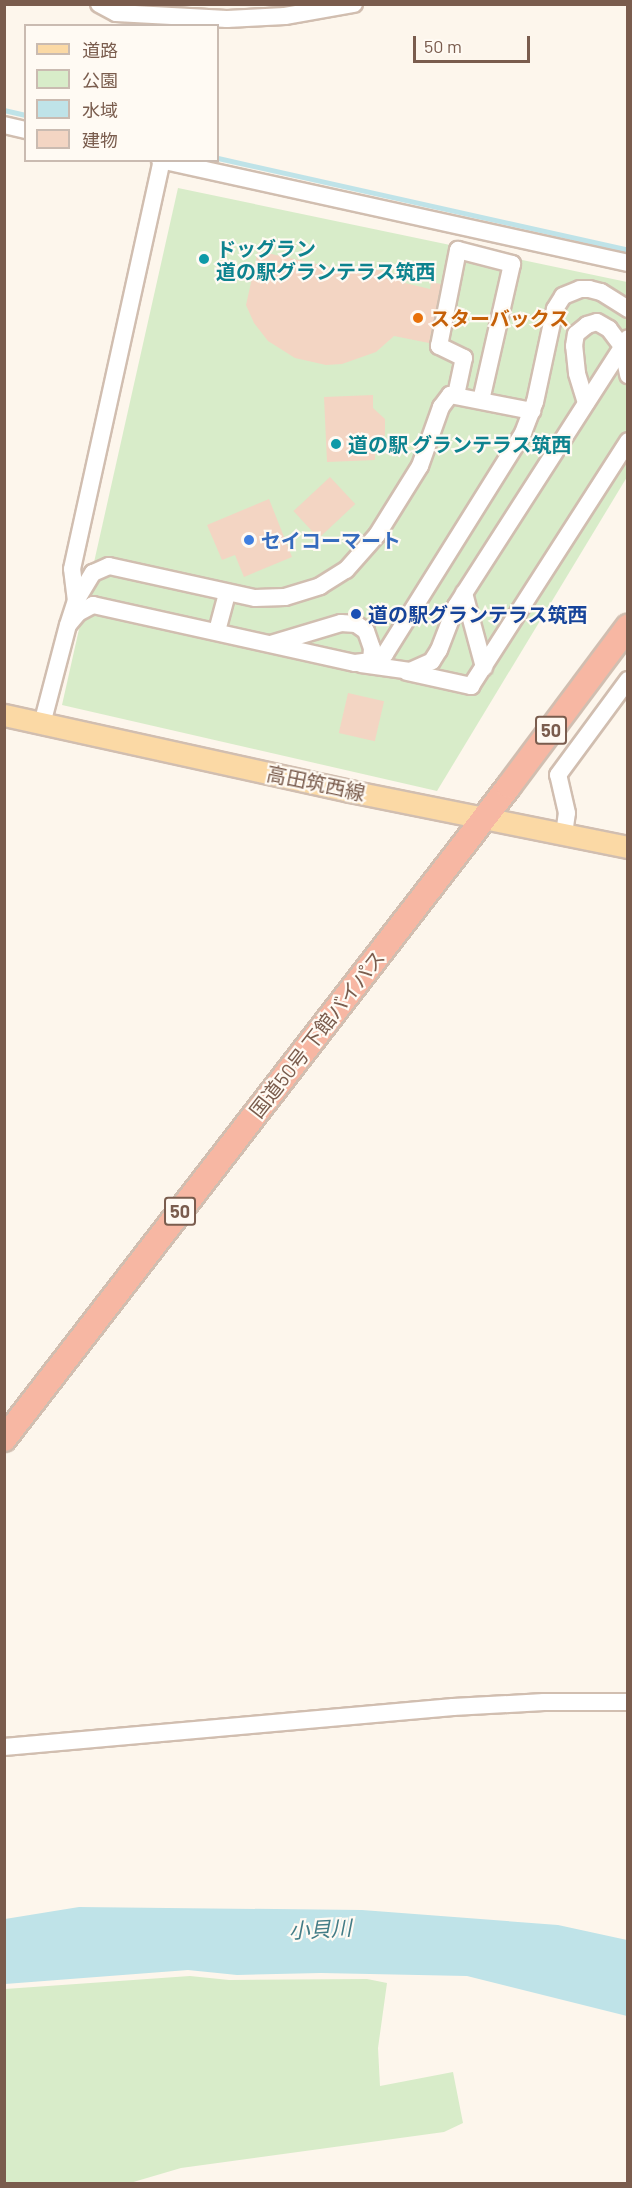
<!DOCTYPE html>
<meta charset="utf-8">
<style>
body{margin:0}
#map{position:relative;width:632px;height:2188px;overflow:hidden;background:#fdf6ec;font-family:Barlow,"Noto Sans JP",sans-serif}
div>[style]{position:absolute}
[style*='--x']{left:calc(var(--x)*1px);top:calc(var(--y)*1px);width:calc(var(--w)*1px);rotate:calc(var(--a)*1deg)}
.green>*{inset:0;background:#d8ecc9}
.water>*{inset:0;background:#bfe3e8}
.stream>*{height:4.5px;margin:-2.25px;padding:0 2.25px;transform-origin:2.25px;border-radius:2.25px;background:#bfe3e8}
.building>*{inset:0;background:#f3d5c3;transform-origin:0 0}
.roads{filter:drop-shadow(2px 0 #d1beb0) drop-shadow(-2px 0 #d1beb0) drop-shadow(0 2px #d1beb0) drop-shadow(0 -2px #d1beb0)}
.minor>*{height:16px;margin:-8px;padding:0 8px;transform-origin:8px;border-radius:8px;background:#fff}
.major>*{height:21px;margin:-10.5px;padding:0 10.5px;transform-origin:10.5px;border-radius:10.5px;background:#fbd9a5}
.highway>*{height:24px;margin:-12px;padding:0 12px;transform-origin:12px;border-radius:12px;background:#f7b7a3}
.dots>*{width:16px;height:16px;translate:-50% -50%;box-sizing:border-box;border:3px solid #fffaf3;border-radius:50%}
span{translate:-50% -50%;white-space:nowrap;text-align:center;line-height:1.15;-webkit-text-stroke:4.5px #fffaf3;paint-order:stroke}
.shield-label span{padding:2px 4px;background:#fffaf3;border:2px solid;border-radius:4px;-webkit-text-stroke-width:0}
.shield-label{font-size:18px;color:#7a5c4d;font-weight:700}
.culture-label{font-size:20px;color:#0d838f;font-weight:700}
.left{translate:0 -50%;text-align:left}
.food-label{font-size:20px;color:#c56008;font-weight:700}
.shop-label{font-size:20px;color:#366cbe;font-weight:700}
.transit-label{font-size:20px;color:#164399;font-weight:700}
.street-label{font-size:20px;color:#7a5c4d}
.water-label{font-size:21px;color:#437c86;font-style:italic}
.frame{position:absolute;inset:0;border:6px solid #7a5c4d;pointer-events:none}
.legend{position:absolute;left:24px;top:24px;width:195px;height:138px;box-sizing:border-box;background:#fffaf3;border:2px solid #cabbb1;margin:0;padding:8px 10px;list-style:none;font-size:18px;color:#7a5c4d}
.legend li{display:flex;align-items:center;gap:12px;height:30px}
.legend b{width:30px;border:2px solid #cabbb1}
.scale{position:absolute;left:413px;top:36px;width:117px;height:27px;box-sizing:border-box;border:3px solid #7a5c4d;border-top:0;padding-left:8px;font-size:18px;line-height:21px;white-space:nowrap;color:#7a5c4d;-webkit-text-stroke:4px #fffaf3;paint-order:stroke}
</style>
<div id="map">
<div class="green">
<i style="clip-path:polygon(178px 188px,627px 282px,627px 477px,437px 791px,62px 705px)"></i>
<i style="clip-path:polygon(190px 1976px,229px 1980px,367px 1979px,387px 1983px,378px 2048px,380px 2086px,453px 2072px,463px 2123px,444px 2132px,181px 2168px,130px 2183px,5px 2183px,5px 1989px)"></i>
</div>
<div class="water">
<i style="clip-path:polygon(79px 1907px,362px 1910px,558px 1925px,627px 1940px,627px 2016px,467px 1976px,321px 1973px,237px 1975px,188px 1970px,5px 1984px,5px 1919px)"></i>
</div>
<div class="stream">
<i style="--x:4;--y:110;--w:23;--a:13"></i>
<i style="--x:218;--y:158;--w:420;--a:12.6"></i>
</div>
<div class="building">
<i style="clip-path:polygon(258px 251px,371px 276px,373px 269px,406px 276px,405px 283px,430px 289px,431px 282px,441px 284px,429px 343px,394px 336px,376px 352px,342px 364px,326px 365px,295px 358px,268px 341px,254px 323px,246px 305px)"></i>
<i style="clip-path:polygon(373px 395px,373px 408px,385px 419px,385px 435px,375px 447px,375px 460px,327px 462px,324px 397px)"></i>
<i style="left:330px;top:477px;width:37px;height:50px;rotate:47deg"></i>
<i style="clip-path:polygon(269px 499px,292px 557px,244px 577px,235px 555px,222px 560px,207px 525px)"></i>
<i style="left:348px;top:693px;width:37px;height:41px;rotate:13deg"></i>
</div>
<div class="roads">
<div class="minor">
<i style="--x:99;--y:4;--w:19;--a:28"></i>
<i style="--x:116;--y:13;--w:111;--a:3.1"></i>
<i style="--x:227;--y:19;--w:58;--a:-3"></i>
<i style="--x:285;--y:16;--w:70;--a:-9.9"></i>
<i style="--x:4;--y:125;--w:23;--a:13"></i>
<i style="--x:160;--y:160;--w:479;--a:12.4"></i>
<i style="--x:456;--y:395;--w:38;--a:-78"></i>
<i style="--x:464;--y:358;--w:28;--a:-154"></i>
<i style="--x:439;--y:346;--w:98;--a:-78.8"></i>
<i style="--x:458;--y:250;--w:56;--a:14.5"></i>
<i style="--x:512;--y:264;--w:139;--a:102.8"></i>
<i style="--x:586;--y:403;--w:31;--a:-107"></i>
<i style="--x:577;--y:373;--w:27;--a:-96"></i>
<i style="--x:574;--y:346;--w:12;--a:-81"></i>
<i style="--x:576;--y:334;--w:14;--a:-39"></i>
<i style="--x:587;--y:325;--w:10;--a:-17"></i>
<i style="--x:597;--y:322;--w:14;--a:30"></i>
<i style="--x:609;--y:329;--w:21;--a:53"></i>
<i style="--x:622;--y:346;--w:30;--a:78"></i>
<i style="--x:464;--y:593;--w:77;--a:74.9"></i>
<i style="--x:76;--y:601;--w:32;--a:-97"></i>
<i style="--x:72;--y:569;--w:418;--a:-77.6"></i>
<i style="--x:69;--y:622;--w:22;--a:-72"></i>
<i style="--x:76;--y:601;--w:33;--a:-59"></i>
<i style="--x:93;--y:573;--w:17;--a:-24"></i>
<i style="--x:109;--y:566;--w:149;--a:12.4"></i>
<i style="--x:255;--y:598;--w:30;--a:-2"></i>
<i style="--x:285;--y:597;--w:37;--a:-17"></i>
<i style="--x:320;--y:586;--w:31;--a:-32"></i>
<i style="--x:346;--y:570;--w:47;--a:-48.5"></i>
<i style="--x:377;--y:535;--w:81;--a:-58.1"></i>
<i style="--x:420;--y:466;--w:63;--a:-70.4"></i>
<i style="--x:441;--y:407;--w:15;--a:-53"></i>
<i style="--x:450;--y:395;--w:84;--a:11"></i>
<i style="--x:217;--y:631;--w:39;--a:-75"></i>
<i style="--x:271;--y:644;--w:73;--a:-16.7"></i>
<i style="--x:341;--y:623;--w:15;--a:4"></i>
<i style="--x:356;--y:624;--w:12;--a:35"></i>
<i style="--x:366;--y:631;--w:18;--a:71"></i>
<i style="--x:372;--y:648;--w:13;--a:94"></i>
<i style="--x:361;--y:664;--w:49;--a:8.1"></i>
<i style="--x:410;--y:671;--w:24;--a:-24"></i>
<i style="--x:432;--y:661;--w:13;--a:-58"></i>
<i style="--x:439;--y:650;--w:47;--a:-68.9"></i>
<i style="--x:456;--y:606;--w:318;--a:-57.3"></i>
<i style="--x:407;--y:672;--w:66;--a:12.3"></i>
<i style="--x:471;--y:686;--w:291;--a:-57.3"></i>
<i style="--x:42;--y:724;--w:102;--a:-75.3"></i>
<i style="--x:68;--y:625;--w:16;--a:-50"></i>
<i style="--x:78;--y:613;--w:17;--a:-28"></i>
<i style="--x:93;--y:605;--w:268;--a:12.5"></i>
<i style="--x:355;--y:663;--w:16;--a:-7"></i>
<i style="--x:371;--y:661;--w:16;--a:-27"></i>
<i style="--x:385;--y:654;--w:261;--a:-58"></i>
<i style="--x:523;--y:433;--w:33;--a:-69"></i>
<i style="--x:535;--y:402;--w:95;--a:-77.9"></i>
<i style="--x:555;--y:309;--w:15;--a:-58"></i>
<i style="--x:563;--y:296;--w:18;--a:-22"></i>
<i style="--x:580;--y:289;--w:9;--a:0"></i>
<i style="--x:589;--y:289;--w:12;--a:14"></i>
<i style="--x:601;--y:292;--w:32;--a:32"></i>
<i style="--x:564;--y:834;--w:21;--a:-82"></i>
<i style="--x:567;--y:813;--w:39;--a:-103"></i>
<i style="--x:558;--y:775;--w:118;--a:-53.6"></i>
<i style="--x:4;--y:1747;--w:451;--a:-5.1"></i>
<i style="--x:453;--y:1707;--w:91;--a:-3.1"></i>
<i style="--x:544;--y:1702;--w:84;--a:0"></i>
</div>
<div class="major">
<i style="--x:4;--y:715;--w:354;--a:12.4"></i>
<i style="--x:350;--y:791;--w:284;--a:11.4"></i>
</div>
<div class="highway">
<i style="--x:4;--y:1439;--w:825;--a:-52.28"></i>
<i style="--x:509;--y:786;--w:199;--a:-53.2"></i>
</div>
</div>
<div class="dots">
<i style="left:204px;top:259px;background:#0f9aa8"></i>
<i style="left:418px;top:318px;background:#e8710a"></i>
<i style="left:336px;top:444px;background:#0f9aa8"></i>
<i style="left:249px;top:540px;background:#3f7fe0"></i>
<i style="left:356px;top:614px;background:#1a4fb4"></i>
</div>
<div class="shield-label">
<span style="left:551px;top:730px">50</span>
<span style="left:180px;top:1211px">50</span>
</div>
<div class="culture-label">
<span class="left" style="left:216px;top:260px">ドッグラン<br>道の駅グランテラス筑西</span>
<span class="left" style="left:348px;top:444px">道の駅 グランテラス筑西</span>
</div>
<div class="food-label">
<span class="left" style="left:430px;top:318px">スターバックス</span>
</div>
<div class="shop-label">
<span class="left" style="left:261px;top:540px">セイコーマート</span>
</div>
<div class="transit-label">
<span class="left" style="left:368px;top:614px">道の駅グランテラス筑西</span>
</div>
<div class="street-label">
<span style="left:316px;top:783px;rotate:12deg">高田筑西線</span>
<span style="left:317px;top:1034px;rotate:-52deg">国道50号 下館バイパス</span>
</div>
<div class="water-label">
<span style="left:320px;top:1929px;rotate:-3deg">小貝川</span>
</div>
<div class="frame"></div>
<ul class="legend">
<li><b style="height:8px;background:#fbd9a5"></b>道路</li>
<li><b style="height:16px;background:#d8ecc9"></b>公園</li>
<li><b style="height:16px;background:#bfe3e8"></b>水域</li>
<li><b style="height:16px;background:#f3d5c3"></b>建物</li>
</ul>
<div class="scale">50 m</div>
</div>
